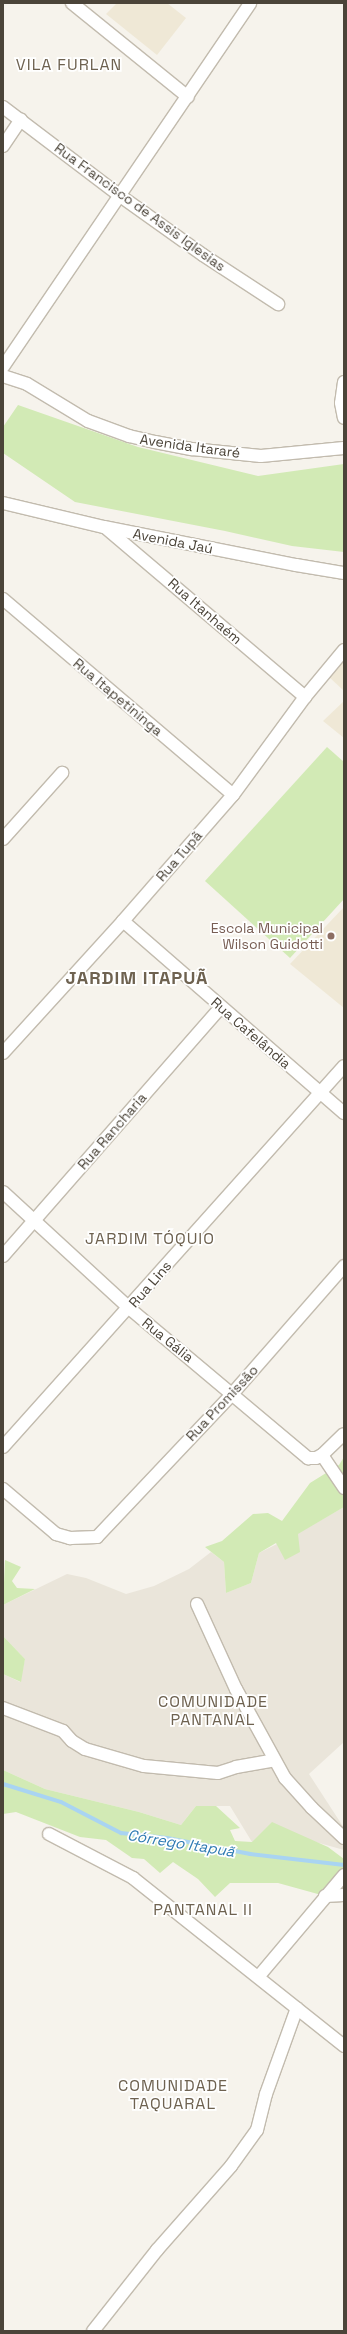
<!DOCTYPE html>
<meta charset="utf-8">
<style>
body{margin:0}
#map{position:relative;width:347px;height:2334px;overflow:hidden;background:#f6f3ec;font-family:"Space Grotesk",sans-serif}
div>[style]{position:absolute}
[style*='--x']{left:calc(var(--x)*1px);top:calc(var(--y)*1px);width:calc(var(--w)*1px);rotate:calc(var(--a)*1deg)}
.residential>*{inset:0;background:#eae5da}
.education>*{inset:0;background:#efe8d6}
.green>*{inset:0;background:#d2eab5}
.stream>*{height:4px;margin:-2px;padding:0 2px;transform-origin:2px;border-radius:2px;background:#a9d4f2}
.roads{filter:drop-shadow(1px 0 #c2bbae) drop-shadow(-1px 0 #c2bbae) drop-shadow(0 1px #c2bbae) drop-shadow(0 -1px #c2bbae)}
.minor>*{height:12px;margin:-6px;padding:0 6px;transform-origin:6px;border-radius:6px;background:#fff}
.dots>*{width:11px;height:11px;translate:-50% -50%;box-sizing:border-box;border:2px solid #fff;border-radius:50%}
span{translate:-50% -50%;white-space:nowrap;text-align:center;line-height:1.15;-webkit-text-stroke:3.5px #fff;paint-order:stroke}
.street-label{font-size:14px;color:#4b4439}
.education-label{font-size:14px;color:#785e54}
.right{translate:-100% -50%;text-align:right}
.water-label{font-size:15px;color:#2e7ab2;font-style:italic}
.quarter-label{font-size:16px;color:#6e6250;letter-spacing:1px}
.district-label{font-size:18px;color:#6e6250;font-weight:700;letter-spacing:1px}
.frame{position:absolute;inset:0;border:4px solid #4b4439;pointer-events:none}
</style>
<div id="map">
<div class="residential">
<i style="clip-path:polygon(344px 1507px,344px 1742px,309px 1774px,344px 1828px,344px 1850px,312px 1841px,252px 1842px,230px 1806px,196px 1806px,181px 1825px,139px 1812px,45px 1789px,3px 1770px,3px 1674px,20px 1682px,25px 1659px,3px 1636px,3px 1605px,67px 1574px,86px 1578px,126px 1594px,154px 1586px,189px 1569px,211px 1552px,224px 1562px,226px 1593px,251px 1583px,259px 1553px,297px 1534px)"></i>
</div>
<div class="education">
<i style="clip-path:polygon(117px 3px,167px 3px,186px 18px,157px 55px,106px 14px)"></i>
<i style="clip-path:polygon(344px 659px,344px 691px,328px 676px)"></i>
<i style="clip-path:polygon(344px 701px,344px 738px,323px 721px)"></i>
<i style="clip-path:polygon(344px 907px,344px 1008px,290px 964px)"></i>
</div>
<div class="green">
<i style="clip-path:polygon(18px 405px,138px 447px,258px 476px,344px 464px,344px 552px,292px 546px,225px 531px,75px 502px,3px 453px,3px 427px)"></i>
<i style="clip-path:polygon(327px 747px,344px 762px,344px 899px,290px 958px,205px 881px)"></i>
<i style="clip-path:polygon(344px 1457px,344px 1507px,298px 1534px,300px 1552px,285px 1560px,276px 1543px,259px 1553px,251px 1583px,226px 1593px,224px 1562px,205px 1547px,222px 1541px,253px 1514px,268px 1513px,282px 1521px,310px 1483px,339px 1465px)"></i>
<i style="clip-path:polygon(5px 1560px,21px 1567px,12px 1581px,17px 1588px,35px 1589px,3px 1605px)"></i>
<i style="clip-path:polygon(3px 1636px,25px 1659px,21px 1682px,3px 1674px)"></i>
<i style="clip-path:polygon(3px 1770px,45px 1789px,139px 1812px,181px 1825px,196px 1806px,216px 1806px,240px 1828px,230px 1830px,235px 1841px,252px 1842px,272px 1822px,328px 1847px,344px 1859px,344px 1875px,325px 1896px,278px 1883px,230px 1883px,215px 1897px,198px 1879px,173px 1862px,160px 1873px,144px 1859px,132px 1858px,106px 1840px,80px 1837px,16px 1812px,3px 1814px)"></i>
</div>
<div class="stream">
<i style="--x:3;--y:1784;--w:61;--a:17.2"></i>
<i style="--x:61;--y:1802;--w:68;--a:27.3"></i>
<i style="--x:121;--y:1833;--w:46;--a:6.2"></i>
<i style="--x:167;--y:1838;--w:85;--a:10.9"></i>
<i style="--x:250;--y:1854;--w:95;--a:6.7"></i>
</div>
<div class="roads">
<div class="minor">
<i style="--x:72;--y:3;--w:149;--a:39"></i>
<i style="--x:3;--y:107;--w:146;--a:37.2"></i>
<i style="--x:119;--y:195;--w:103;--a:35.5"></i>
<i style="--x:203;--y:255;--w:90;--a:33.2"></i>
<i style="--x:3;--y:146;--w:32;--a:-56"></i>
<i style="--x:3;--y:367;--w:440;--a:-55.8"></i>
<i style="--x:3;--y:376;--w:25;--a:18"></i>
<i style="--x:27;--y:384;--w:71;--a:31.2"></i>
<i style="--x:88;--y:421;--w:44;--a:20.1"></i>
<i style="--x:129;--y:436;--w:27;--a:13"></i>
<i style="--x:155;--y:442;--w:38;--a:11"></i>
<i style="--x:192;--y:449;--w:69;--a:5.8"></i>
<i style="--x:261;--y:456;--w:83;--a:-5.5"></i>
<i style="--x:344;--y:382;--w:21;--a:98"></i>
<i style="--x:341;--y:403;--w:15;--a:79"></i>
<i style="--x:3;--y:503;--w:104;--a:13.4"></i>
<i style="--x:104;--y:527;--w:196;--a:11.2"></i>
<i style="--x:296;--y:565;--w:49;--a:9.5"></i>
<i style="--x:107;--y:529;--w:260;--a:40.3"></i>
<i style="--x:3;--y:599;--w:302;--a:40.4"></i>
<i style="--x:3;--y:839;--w:89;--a:-48.2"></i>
<i style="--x:123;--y:921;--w:293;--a:41"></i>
<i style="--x:3;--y:1053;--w:178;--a:-47.7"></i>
<i style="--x:123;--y:921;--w:167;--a:-48.9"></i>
<i style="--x:233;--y:795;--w:122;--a:-53.7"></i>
<i style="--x:305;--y:697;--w:61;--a:-50.3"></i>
<i style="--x:3;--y:1192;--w:171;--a:42.6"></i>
<i style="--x:129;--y:1308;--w:234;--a:40"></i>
<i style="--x:308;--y:1458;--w:8;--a:0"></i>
<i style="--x:316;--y:1458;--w:7;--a:-27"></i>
<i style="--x:322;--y:1455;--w:30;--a:-44"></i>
<i style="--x:3;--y:1256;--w:331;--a:-48.8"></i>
<i style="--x:3;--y:1447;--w:511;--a:-48.17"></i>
<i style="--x:322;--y:1455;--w:40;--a:56"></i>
<i style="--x:3;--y:1489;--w:70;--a:40.3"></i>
<i style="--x:56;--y:1534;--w:15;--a:16"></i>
<i style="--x:70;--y:1538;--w:27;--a:-2"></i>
<i style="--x:97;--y:1537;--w:198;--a:-46.6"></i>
<i style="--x:233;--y:1393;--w:169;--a:-48.8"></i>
<i style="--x:197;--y:1604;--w:94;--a:65.4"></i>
<i style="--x:236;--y:1689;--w:102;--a:61.2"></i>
<i style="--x:285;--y:1778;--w:40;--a:48"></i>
<i style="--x:312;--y:1808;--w:44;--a:43.2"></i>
<i style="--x:3;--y:1708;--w:64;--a:21"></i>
<i style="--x:63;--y:1731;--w:13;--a:48"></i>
<i style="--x:72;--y:1741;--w:15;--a:32"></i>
<i style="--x:85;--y:1749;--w:61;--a:16.1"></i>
<i style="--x:144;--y:1766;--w:74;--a:5.4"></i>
<i style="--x:218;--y:1773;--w:19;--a:-18"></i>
<i style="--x:236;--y:1767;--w:39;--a:-10"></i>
<i style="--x:49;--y:1834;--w:95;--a:27.6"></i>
<i style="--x:133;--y:1878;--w:270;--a:38.5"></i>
<i style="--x:325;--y:1896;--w:19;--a:-3"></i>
<i style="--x:259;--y:1976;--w:132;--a:-49.9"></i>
<i style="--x:93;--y:2331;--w:103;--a:-51.7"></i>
<i style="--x:157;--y:2250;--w:112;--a:-48.6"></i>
<i style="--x:231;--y:2166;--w:44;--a:-54.2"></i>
<i style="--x:257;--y:2130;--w:37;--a:-76"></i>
<i style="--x:266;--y:2094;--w:91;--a:-70.2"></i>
</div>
</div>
<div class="dots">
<i style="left:331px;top:936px;background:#8d6e63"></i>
</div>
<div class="street-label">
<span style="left:140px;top:207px;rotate:36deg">Rua Francisco de Assis Iglesias</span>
<span style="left:190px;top:446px;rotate:8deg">Avenida Itararé</span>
<span style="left:173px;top:541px;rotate:11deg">Avenida Jaú</span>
<span style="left:205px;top:611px;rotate:41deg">Rua Itanhaém</span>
<span style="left:118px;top:697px;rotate:40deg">Rua Itapetininga</span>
<span style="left:179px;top:856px;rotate:-49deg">Rua Tupã</span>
<span style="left:251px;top:1033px;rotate:41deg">Rua Cafelândia</span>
<span style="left:112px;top:1131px;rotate:-49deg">Rua Rancharia</span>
<span style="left:150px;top:1284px;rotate:-49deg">Rua Lins</span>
<span style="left:168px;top:1340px;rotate:39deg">Rua Gália</span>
<span style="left:222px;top:1403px;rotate:-47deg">Rua Promissão</span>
</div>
<div class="education-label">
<span class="right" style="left:323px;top:936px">Escola Municipal<br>Wilson Guidotti</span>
</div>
<div class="water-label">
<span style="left:181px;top:1843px;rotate:9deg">Córrego Itapuã</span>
</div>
<div class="quarter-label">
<span style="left:69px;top:65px">VILA FURLAN</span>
<span style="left:150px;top:1239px">JARDIM TÓQUIO</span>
<span style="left:213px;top:1711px">COMUNIDADE<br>PANTANAL</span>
<span style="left:203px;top:1910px">PANTANAL II</span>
<span style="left:173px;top:2095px">COMUNIDADE<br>TAQUARAL</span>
</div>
<div class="district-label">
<span style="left:137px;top:978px">JARDIM ITAPUÃ</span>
</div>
<div class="frame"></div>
</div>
